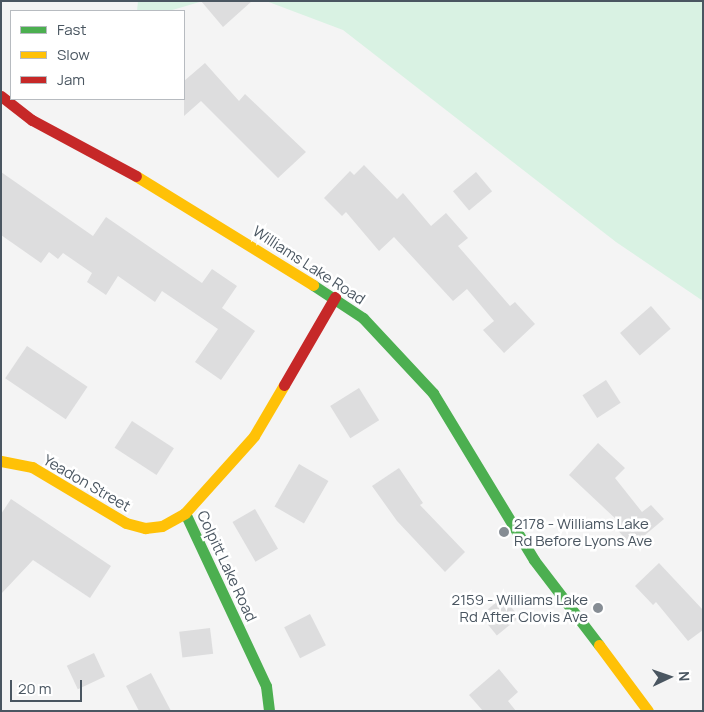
<!DOCTYPE html>
<style>
body{margin:0}
#map{position:relative;width:704px;height:712px;overflow:hidden;background:#f4f4f4;font-family:Manrope,sans-serif}
div>[style]{position:absolute}
[style*='--x']{left:calc(var(--x)*1px);top:calc(var(--y)*1px);width:calc(var(--w)*1px);rotate:calc(var(--a)*1deg)}
.green>*{inset:0;background:#d9f2e3}
.building>*{inset:0;background:#ddddde;transform-origin:0 0}
.fast>*{height:11px;margin:-5.5px;padding:0 5.5px;transform-origin:5.5px;border-radius:5.5px;background:#4caf50}
.slow>*{height:11px;margin:-5.5px;padding:0 5.5px;transform-origin:5.5px;border-radius:5.5px;background:#ffc107}
.jam>*{height:11px;margin:-5.5px;padding:0 5.5px;transform-origin:5.5px;border-radius:5.5px;background:#c62828}
.dots>*{width:14px;height:14px;translate:-50% -50%;box-sizing:border-box;border:2px solid #fff;border-radius:50%}
span{translate:-50% -50%;white-space:nowrap;text-align:center;line-height:1.15;-webkit-text-stroke:5px #fff;paint-order:stroke}
.street-label{font-size:15px;color:#4a5661}
.poi-label{font-size:15px;color:#4a5661}
.left{translate:0 -50%;text-align:left}
.right{translate:-100% -50%;text-align:right}
.frame{position:absolute;inset:0;border:2px solid #4a5661;pointer-events:none}
.legend{position:absolute;left:10px;top:10px;width:175px;height:90px;box-sizing:border-box;background:#fff;border:1px solid #b7bbc0;margin:0;padding:6px 9px;list-style:none;font-size:15px;color:#4a5661}
.legend li{display:flex;align-items:center;gap:10px;height:25px}
.legend b{width:25px;border:1px solid #b7bbc0}
.north{position:absolute;left:644px;top:652px;width:50px;height:50px;-webkit-text-stroke:4px #fff;paint-order:stroke;rotate:87deg;font-size:14px;font-weight:700;line-height:20px;text-align:center;color:#4a5661}
.north::after{content:'';display:block;margin:auto;width:18px;height:22px;background:#4a5661;clip-path:polygon(50% 0,100% 100%,50% 72%,0 100%)}
.scale{position:absolute;left:10px;top:680px;width:72px;height:22px;box-sizing:border-box;border:2px solid #4a5661;border-top:0;padding-left:6px;font-size:15px;line-height:18px;white-space:nowrap;color:#4a5661;-webkit-text-stroke:4px #fff;paint-order:stroke}
</style>
<div id="map">
<div class="green">
<i style="clip-path:polygon(138px 1px,203px 1px,169px 11px,137px 11px)"></i>
<i style="clip-path:polygon(266px 1px,703px 1px,703px 301px,616px 242px,343px 30px)"></i>
</div>
<div class="building">
<i style="clip-path:polygon(201px 1px,252px 1px,223px 27px)"></i>
<i style="clip-path:polygon(205px 63px,239px 101px,245px 94px,306px 152px,278px 178px,201px 101px,184px 116px,184px 81px)"></i>
<i style="clip-path:polygon(364px 165px,397px 199px,403px 193px,431px 226px,446px 213px,468px 238px,458px 246px,510px 306px,515px 302px,535px 324px,504px 353px,483px 330px,494px 321px,467px 289px,453px 301px,394px 237px,379px 251px,346px 212px,342px 216px,324px 198px,350px 171px,354px 175px)"></i>
<i style="clip-path:polygon(1px 172px,93px 236px,106px 217px,202px 283px,212px 269px,237px 286px,222px 308px,255px 331px,221px 380px,195px 362px,218px 329px,162px 291px,155px 302px,118px 276px,106px 295px,87px 282px,92px 273px,63px 253px,58px 259px,49px 252px,41px 263px,1px 235px)"></i>
<i style="left:476px;top:172px;width:25px;height:30px;rotate:50deg"></i>
<i style="left:651px;top:306px;width:30px;height:41px;rotate:49deg"></i>
<i style="left:27px;top:346px;width:73px;height:39px;rotate:34deg"></i>
<i style="left:606px;top:380px;width:27px;height:28px;rotate:57deg"></i>
<i style="left:359px;top:388px;width:38px;height:34px;rotate:58deg"></i>
<i style="left:132px;top:421px;width:50px;height:32px;rotate:33deg"></i>
<i style="clip-path:polygon(598px 443px,625px 468px,615px 478px,642px 512px,651px 505px,664px 519px,632px 546px,613px 525px,618px 521px,569px 475px)"></i>
<i style="left:299px;top:464px;width:34px;height:49px;rotate:30deg"></i>
<i style="clip-path:polygon(399px 468px,423px 503px,420px 505px,465px 552px,445px 572px,397px 521px,372px 486px)"></i>
<i style="clip-path:polygon(11px 499px,111px 566px,90px 598px,33px 560px,1px 594px,1px 514px)"></i>
<i style="left:255px;top:509px;width:46px;height:26px;rotate:60deg"></i>
<i style="clip-path:polygon(659px 563px,703px 610px,703px 630px,688px 641px,656px 602px,653px 605px,635px 586px)"></i>
<i style="left:503px;top:597px;width:26px;height:29px;rotate:51deg"></i>
<i style="left:310px;top:614px;width:35px;height:29px;rotate:63deg"></i>
<i style="left:210px;top:628px;width:26px;height:31px;rotate:83deg"></i>
<i style="left:94px;top:653px;width:26px;height:30px;rotate:65deg"></i>
<i style="clip-path:polygon(499px 669px,518px 692px,508px 701px,516px 711px,483px 711px,469px 695px)"></i>
<i style="clip-path:polygon(151px 673px,171px 711px,139px 711px,126px 686px)"></i>
</div>
<div class="fast">
<i style="--x:313;--y:285;--w:60;--a:33.4"></i>
<i style="--x:363;--y:318;--w:103;--a:47"></i>
<i style="--x:433;--y:393;--w:195;--a:58.8"></i>
<i style="--x:534;--y:560;--w:107;--a:52.6"></i>
<i style="--x:185;--y:513;--w:191;--a:64.9"></i>
<i style="--x:266;--y:686;--w:25;--a:83"></i>
</div>
<div class="slow">
<i style="--x:136;--y:176;--w:208;--a:31.6"></i>
<i style="--x:1;--y:461;--w:32;--a:11"></i>
<i style="--x:32;--y:467;--w:109;--a:30.8"></i>
<i style="--x:126;--y:523;--w:20;--a:15"></i>
<i style="--x:145;--y:528;--w:17;--a:-7"></i>
<i style="--x:162;--y:526;--w:26;--a:-29"></i>
<i style="--x:185;--y:513;--w:103;--a:-48.1"></i>
<i style="--x:254;--y:436;--w:59;--a:-59.5"></i>
<i style="--x:599;--y:645;--w:82;--a:53.4"></i>
</div>
<div class="jam">
<i style="--x:1;--y:96;--w:39;--a:38"></i>
<i style="--x:32;--y:120;--w:118;--a:28.3"></i>
<i style="--x:284;--y:385;--w:102;--a:-59.9"></i>
</div>
<div class="dots">
<i style="left:504px;top:532px;background:#868d94"></i>
<i style="left:598px;top:608px;background:#868d94"></i>
</div>
<div class="street-label">
<span style="left:309px;top:265px;rotate:33deg">Williams Lake Road</span>
<span style="left:87px;top:483px;rotate:30deg">Yeadon Street</span>
<span style="left:227px;top:566px;rotate:65deg">Colpitt Lake Road</span>
</div>
<div class="poi-label">
<span class="left" style="left:514px;top:532px">2178 - Williams Lake<br>Rd Before Lyons Ave</span>
<span class="right" style="left:588px;top:608px">2159 - Williams Lake<br>Rd After Clovis Ave</span>
</div>
<div class="frame"></div>
<ul class="legend">
<li><b style="height:6px;background:#4caf50"></b>Fast</li>
<li><b style="height:6px;background:#ffc107"></b>Slow</li>
<li><b style="height:6px;background:#c62828"></b>Jam</li>
</ul>
<div class="north">N</div>
<div class="scale">20 m</div>
</div>
